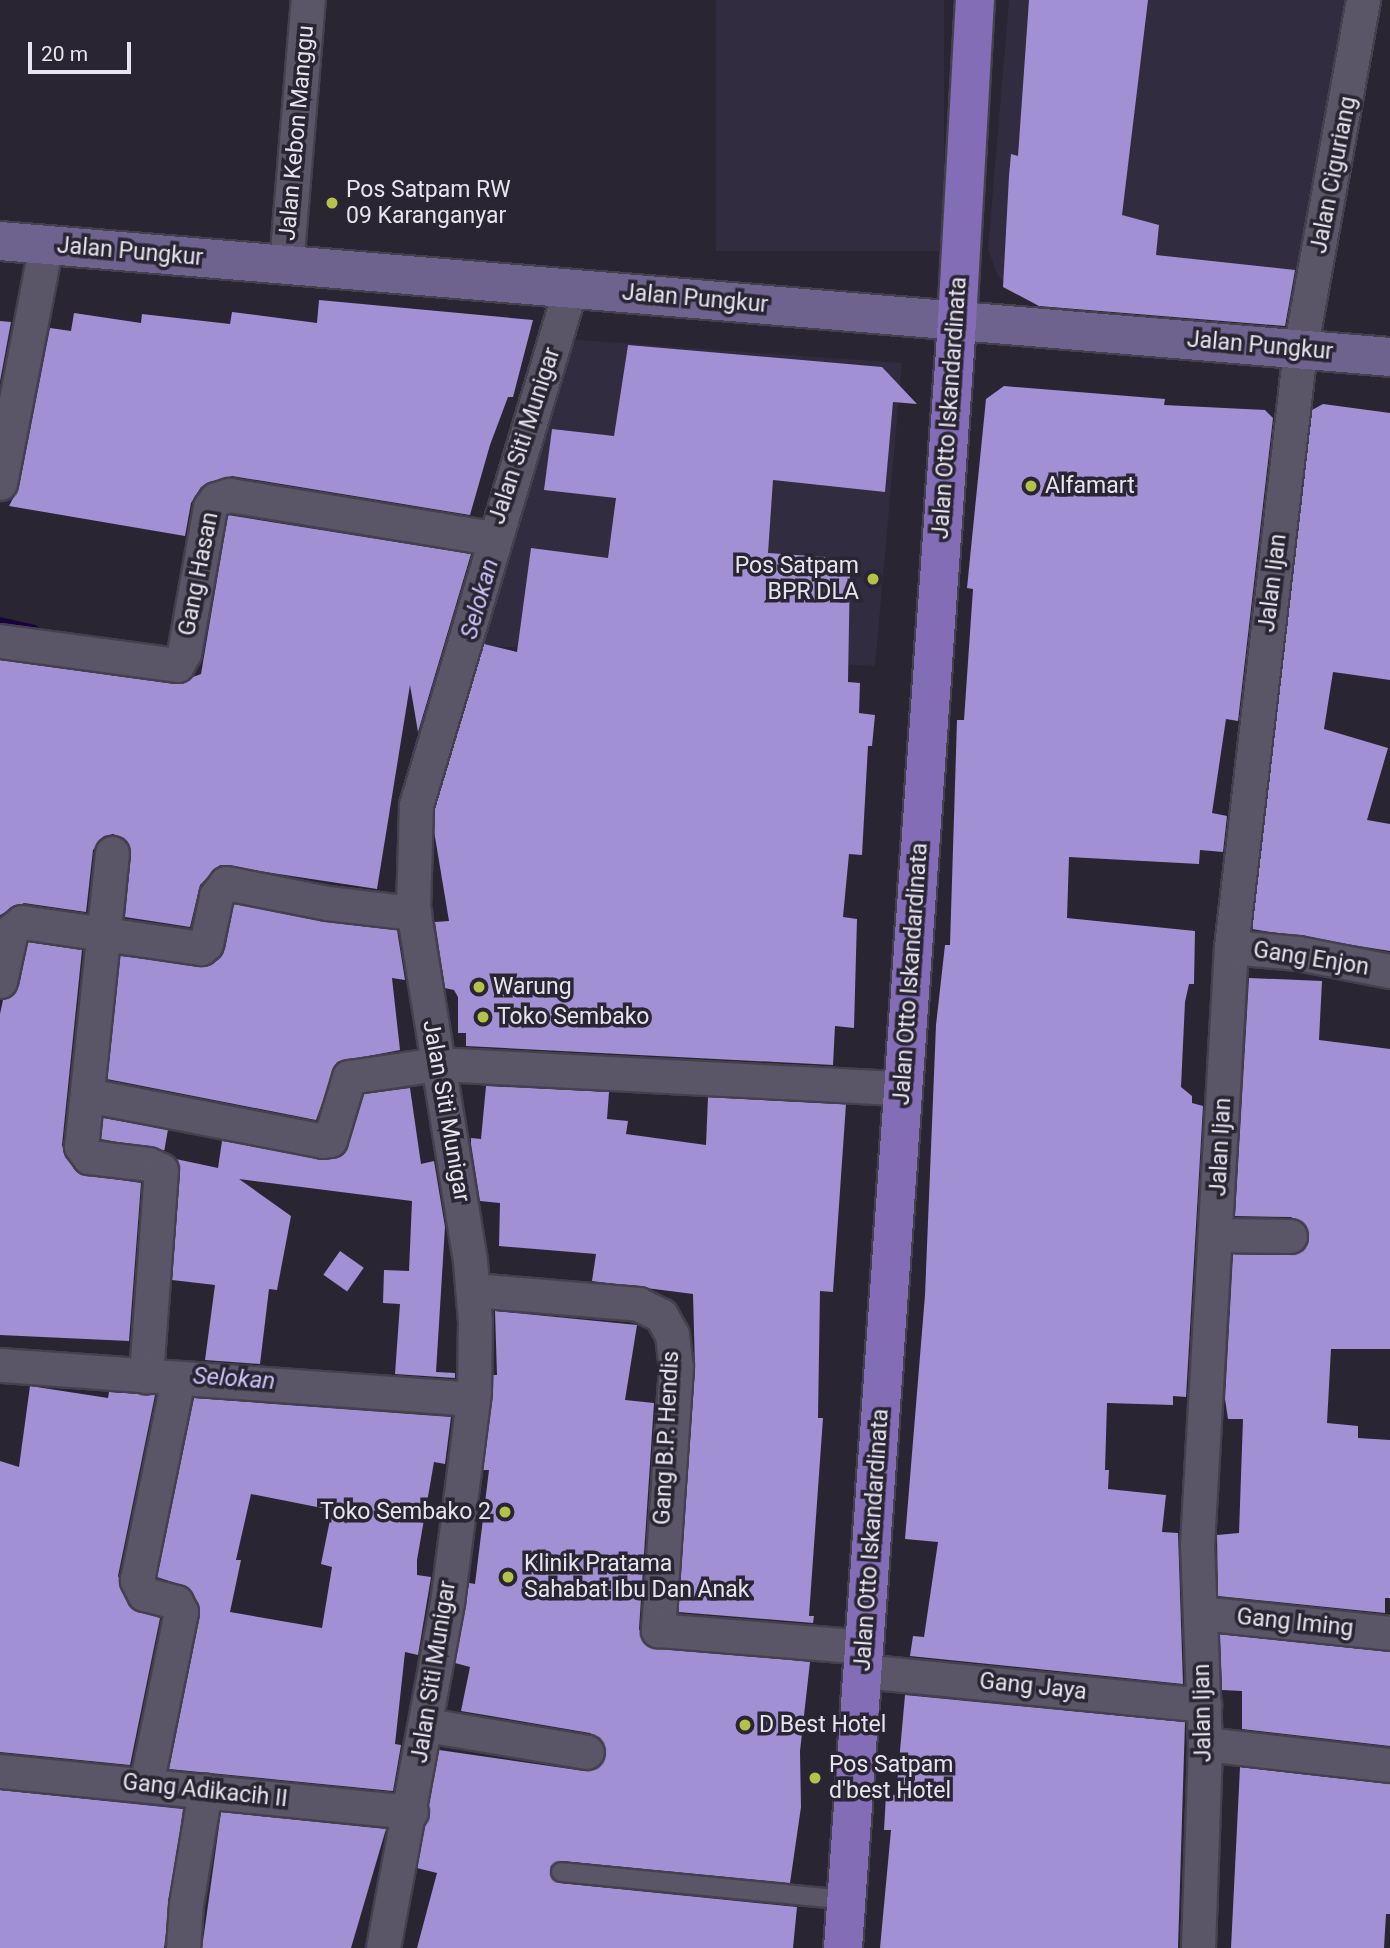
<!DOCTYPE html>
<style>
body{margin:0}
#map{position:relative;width:1390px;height:1948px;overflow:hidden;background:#292533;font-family:Roboto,sans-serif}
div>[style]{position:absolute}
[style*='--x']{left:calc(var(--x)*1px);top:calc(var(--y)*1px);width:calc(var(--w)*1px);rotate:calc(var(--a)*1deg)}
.built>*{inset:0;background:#312c40;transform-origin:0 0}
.stream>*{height:10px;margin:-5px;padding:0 5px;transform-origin:5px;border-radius:5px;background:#1a023b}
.building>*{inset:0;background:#a190d3;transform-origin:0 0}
.roads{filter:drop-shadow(2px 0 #44414e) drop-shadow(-2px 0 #44414e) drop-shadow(0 2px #44414e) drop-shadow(0 -2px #44414e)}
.lane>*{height:18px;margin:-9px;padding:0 9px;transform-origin:9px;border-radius:9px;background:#5a5667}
.street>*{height:33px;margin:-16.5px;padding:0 16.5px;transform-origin:16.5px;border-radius:16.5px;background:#5a5667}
.secondary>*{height:38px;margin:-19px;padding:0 19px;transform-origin:19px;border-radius:19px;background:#6e628f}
.primary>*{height:38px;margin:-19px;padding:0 19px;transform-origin:19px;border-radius:19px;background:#836db7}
.dots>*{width:19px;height:19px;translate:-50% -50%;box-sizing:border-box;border:4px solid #292533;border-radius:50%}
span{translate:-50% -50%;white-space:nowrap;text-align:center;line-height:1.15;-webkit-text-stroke:7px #292533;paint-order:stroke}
.street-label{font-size:23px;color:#e6e4ee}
.poi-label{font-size:23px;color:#e6e4ee}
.left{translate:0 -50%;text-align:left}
.right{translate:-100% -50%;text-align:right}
.water-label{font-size:24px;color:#cec2f9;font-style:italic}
.scale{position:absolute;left:28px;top:42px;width:103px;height:32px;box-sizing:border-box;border:4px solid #e6e4ee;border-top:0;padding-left:9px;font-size:21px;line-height:24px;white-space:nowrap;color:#e6e4ee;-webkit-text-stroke:5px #292533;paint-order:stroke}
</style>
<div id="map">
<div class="built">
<i style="left:716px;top:0;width:228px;height:251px"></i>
<i style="clip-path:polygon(1009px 0,1351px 0,1296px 313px,1012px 289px,998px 276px,988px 249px)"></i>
<i style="clip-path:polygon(566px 339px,902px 363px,875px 666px,467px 645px)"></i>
</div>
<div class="stream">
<i style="--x:0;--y:622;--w:35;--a:13"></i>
</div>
<div class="building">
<i style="clip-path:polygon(1029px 0,1148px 0,1122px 215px,1159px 225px,1156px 255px,1295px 270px,1285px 326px,1039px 306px,1003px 287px,1009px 176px,1011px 154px,1018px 156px)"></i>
<i style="clip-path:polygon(319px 300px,533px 320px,513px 397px,508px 397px,490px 445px,470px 515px,232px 476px,201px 487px,191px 503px,185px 536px,9px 506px,19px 487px,50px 328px,71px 331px,74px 313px,141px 323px,142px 314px,230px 324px,232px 312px,317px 323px)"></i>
<i style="clip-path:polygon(0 321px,11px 322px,0 381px)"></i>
<i style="clip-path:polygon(628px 345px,882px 367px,917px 404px,893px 402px,885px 492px,773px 480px,768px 553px,825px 557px,825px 565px,850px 567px,848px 682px,860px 683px,859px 713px,875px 715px,872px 746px,868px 746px,862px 855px,849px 854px,843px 917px,857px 919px,854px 1028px,835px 1026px,833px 1065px,466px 1046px,466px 1033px,458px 1033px,458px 997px,454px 990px,445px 988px,435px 922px,449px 921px,434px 831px,435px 808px,484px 644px,517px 652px,531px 548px,608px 558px,616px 498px,544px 490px,552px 429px,614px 436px)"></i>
<i style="clip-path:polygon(1004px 386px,1165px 399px,1164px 405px,1265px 410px,1273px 418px,1238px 721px,1226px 719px,1212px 813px,1227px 816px,1223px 852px,1200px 850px,1199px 864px,1069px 857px,1067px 918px,1195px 931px,1194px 984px,1189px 984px,1185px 1002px,1181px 1087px,1192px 1096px,1192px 1103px,1203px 1106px,1186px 1397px,1173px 1396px,1173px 1405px,1107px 1403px,1105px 1470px,1109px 1470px,1108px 1489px,1166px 1495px,1162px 1532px,1178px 1533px,1183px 1684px,910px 1656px,913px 1636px,924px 1637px,938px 1542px,905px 1539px,925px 1295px,936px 1025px,945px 945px,950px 945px,957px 720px,964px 720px,973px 589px,967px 588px,986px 399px)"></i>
<i style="clip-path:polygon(1323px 404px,1390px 413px,1390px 680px,1333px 672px,1324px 729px,1388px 748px,1367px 820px,1390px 824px,1390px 951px,1252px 929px,1312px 410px)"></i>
<i style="clip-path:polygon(228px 515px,471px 554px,418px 732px,410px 685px,377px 889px,220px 865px,200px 885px,190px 927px,125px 917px,131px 854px,124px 838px,113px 834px,104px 836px,93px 850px,86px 912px,24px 903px,0 915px,0 660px,174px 684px,201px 674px)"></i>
<i style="clip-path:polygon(234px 904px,397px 930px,405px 980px,392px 978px,400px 1050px,337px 1062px,316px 1120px,107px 1079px,120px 956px,207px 966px,225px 949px)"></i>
<i style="clip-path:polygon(28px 942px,82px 950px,62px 1145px,65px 1157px,80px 1174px,141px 1183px,129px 1341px,0 1335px,0 1014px,3px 1000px,19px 986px)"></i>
<i style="clip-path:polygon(1249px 978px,1322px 981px,1319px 1040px,1390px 1049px,1390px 1349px,1331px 1349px,1327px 1423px,1358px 1426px,1358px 1438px,1390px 1440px,1390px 1598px,1385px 1598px,1385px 1613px,1218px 1596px,1217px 1535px,1239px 1533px,1243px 1419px,1228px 1419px,1225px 1399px,1233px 1254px,1290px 1255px,1300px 1252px,1309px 1237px,1306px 1226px,1291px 1217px,1235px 1216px)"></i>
<i style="clip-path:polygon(486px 1086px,609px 1092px,607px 1119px,628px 1121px,626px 1134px,706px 1145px,708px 1097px,846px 1104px,833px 1292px,820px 1291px,818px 1418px,823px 1418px,809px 1616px,814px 1616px,813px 1623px,678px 1612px,695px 1368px,693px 1294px,592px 1281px,596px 1254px,499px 1246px,500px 1203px,480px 1201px,471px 1144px,471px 1138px,481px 1139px)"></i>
<i style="clip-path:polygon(410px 1088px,421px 1164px,434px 1161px,445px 1227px,436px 1372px,455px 1373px,455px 1378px,395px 1374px,400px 1304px,383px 1303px,384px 1270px,409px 1271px,412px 1201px,239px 1179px,291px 1216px,277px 1290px,269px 1289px,260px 1364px,205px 1360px,215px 1285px,172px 1280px,180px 1171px,176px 1159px,218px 1168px,222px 1141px,333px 1159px,348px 1146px,364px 1094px)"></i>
<i style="left:103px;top:1118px;width:66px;height:21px;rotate:10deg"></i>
<i style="left:340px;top:1251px;width:29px;height:29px;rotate:35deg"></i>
<i style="clip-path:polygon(495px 1311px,637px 1325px,625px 1400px,654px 1403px,639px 1629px,647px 1645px,810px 1662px,800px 1751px,801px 1807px,790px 1883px,562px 1861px,551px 1866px,551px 1877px,560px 1883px,797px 1907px,793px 1948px,417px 1948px,437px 1873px,417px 1868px,439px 1750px,584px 1771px,601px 1765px,606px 1754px,600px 1738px,590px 1733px,461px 1711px,470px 1667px,455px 1663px,469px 1583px,475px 1584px,489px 1470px,483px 1470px,493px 1375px,497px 1375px)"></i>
<i style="clip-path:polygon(30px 1386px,108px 1398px,109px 1392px,155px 1395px,118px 1576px,132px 1609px,160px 1618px,130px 1765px,0 1752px,0 1461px,19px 1467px)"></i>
<i style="clip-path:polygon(evenodd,194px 1398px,451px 1417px,445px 1464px,434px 1462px,417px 1560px,417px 1575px,431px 1577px,418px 1655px,405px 1652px,395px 1744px,401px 1745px,393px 1791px,169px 1769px,200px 1615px,188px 1587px,157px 1577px,194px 1398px,251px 1494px,332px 1510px,321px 1564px,332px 1567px,322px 1628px,230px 1612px,241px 1560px,236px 1560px,251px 1494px)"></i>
<i style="clip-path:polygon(1220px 1634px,1390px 1652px,1390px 1746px,1242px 1729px,1242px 1691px,1222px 1690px)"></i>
<i style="clip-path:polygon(905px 1695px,1185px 1722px,1178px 1948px,880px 1948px,891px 1830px,884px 1830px,886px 1794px,896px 1795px)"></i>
<i style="clip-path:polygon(1240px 1767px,1390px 1784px,1390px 1914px,1386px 1914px,1384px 1948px,1231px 1948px)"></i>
<i style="clip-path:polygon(0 1790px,183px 1809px,164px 1948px,0 1948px)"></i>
<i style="clip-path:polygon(221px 1812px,386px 1829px,351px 1948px,202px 1948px)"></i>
</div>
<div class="roads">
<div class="lane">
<i style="--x:561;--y:1872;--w:287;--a:5.6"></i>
</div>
<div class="street">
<i style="--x:286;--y:265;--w:266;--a:-85.3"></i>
<i style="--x:0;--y:483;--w:243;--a:-79.1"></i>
<i style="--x:0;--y:641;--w:179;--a:7.7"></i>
<i style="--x:177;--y:665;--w:14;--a:-60"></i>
<i style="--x:184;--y:653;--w:148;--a:-79.9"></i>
<i style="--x:210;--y:507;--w:10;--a:-53"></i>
<i style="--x:216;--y:499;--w:14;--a:-17"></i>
<i style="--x:229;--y:495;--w:266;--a:9.3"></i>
<i style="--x:112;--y:853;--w:295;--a:96"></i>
<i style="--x:81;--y:1146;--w:14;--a:54"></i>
<i style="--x:89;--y:1157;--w:59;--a:6.8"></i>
<i style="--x:148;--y:1164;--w:14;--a:25"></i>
<i style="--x:161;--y:1170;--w:207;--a:94.2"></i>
<i style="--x:1231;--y:947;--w:67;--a:5.1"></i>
<i style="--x:1298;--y:953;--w:94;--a:11.1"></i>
<i style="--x:0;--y:981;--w:51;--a:-77.6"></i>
<i style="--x:11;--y:931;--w:14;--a:-39"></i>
<i style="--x:22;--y:922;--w:181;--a:8.3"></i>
<i style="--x:201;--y:948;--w:6;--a:-39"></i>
<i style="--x:206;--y:944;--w:49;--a:-78.2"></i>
<i style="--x:216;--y:896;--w:16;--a:-52"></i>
<i style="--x:226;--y:883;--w:103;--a:11.2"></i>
<i style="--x:327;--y:903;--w:88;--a:6.6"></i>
<i style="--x:87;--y:1095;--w:240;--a:11"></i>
<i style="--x:323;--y:1141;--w:7;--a:-8"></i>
<i style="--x:330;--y:1140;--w:66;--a:-73.2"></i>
<i style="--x:349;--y:1077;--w:90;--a:-8.3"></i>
<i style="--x:438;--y:1064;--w:466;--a:3"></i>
<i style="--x:1217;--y:1235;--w:73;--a:0.8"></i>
<i style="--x:473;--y:1290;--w:166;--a:4.8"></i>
<i style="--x:638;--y:1304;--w:25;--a:26"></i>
<i style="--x:661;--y:1315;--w:23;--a:61"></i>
<i style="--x:672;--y:1335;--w:32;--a:83"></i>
<i style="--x:676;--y:1367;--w:264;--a:93.9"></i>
<i style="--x:658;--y:1630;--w:207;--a:4.7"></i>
<i style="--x:0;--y:1365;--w:474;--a:4.1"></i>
<i style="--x:1200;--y:1613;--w:191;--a:6"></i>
<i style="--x:863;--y:1671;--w:343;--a:5.7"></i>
<i style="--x:426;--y:1725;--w:163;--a:9.5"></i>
<i style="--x:1205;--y:1744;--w:186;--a:6.5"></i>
<i style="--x:0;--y:1771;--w:413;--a:5.7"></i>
<i style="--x:146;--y:1785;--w:177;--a:-78.6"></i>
<i style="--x:181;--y:1612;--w:11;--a:-117"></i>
<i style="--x:176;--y:1602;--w:33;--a:-166"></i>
<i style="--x:144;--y:1594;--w:16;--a:-117"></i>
<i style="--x:137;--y:1580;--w:206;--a:-78.5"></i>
<i style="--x:183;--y:1948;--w:44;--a:-86.1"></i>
<i style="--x:186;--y:1904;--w:115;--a:-80.5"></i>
<i style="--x:383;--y:1948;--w:351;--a:-79.5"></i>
<i style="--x:447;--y:1603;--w:213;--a:-82.7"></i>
<i style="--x:474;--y:1392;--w:71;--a:-89.2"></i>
<i style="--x:475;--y:1321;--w:60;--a:-94.8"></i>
<i style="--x:470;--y:1261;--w:358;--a:-99.2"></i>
<i style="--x:413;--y:908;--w:103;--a:-88.3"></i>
<i style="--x:416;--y:805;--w:538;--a:-73.38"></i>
<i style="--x:1198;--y:1948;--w:204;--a:-88"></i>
<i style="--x:1205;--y:1744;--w:199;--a:-92.3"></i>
<i style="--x:1197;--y:1545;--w:599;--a:-86.75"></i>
<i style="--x:1231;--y:947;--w:601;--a:-83.41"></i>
<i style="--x:1300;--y:350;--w:356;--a:-79.8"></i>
</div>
<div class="secondary">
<i style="--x:0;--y:241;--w:1395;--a:4.77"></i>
</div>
<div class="primary">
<i style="--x:843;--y:1948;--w:1631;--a:-85.99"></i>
<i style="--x:957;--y:321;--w:322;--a:-86.8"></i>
</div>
</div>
<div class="dots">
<i style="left:332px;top:203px;background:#b4c24a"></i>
<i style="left:1031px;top:486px;background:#b4c24a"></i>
<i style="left:873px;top:579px;background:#b4c24a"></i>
<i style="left:479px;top:987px;background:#b4c24a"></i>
<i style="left:483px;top:1017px;background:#b4c24a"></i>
<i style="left:505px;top:1512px;background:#b4c24a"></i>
<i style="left:508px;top:1577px;background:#b4c24a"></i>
<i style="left:745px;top:1725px;background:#b4c24a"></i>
<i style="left:815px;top:1778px;background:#b4c24a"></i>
</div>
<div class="street-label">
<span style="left:297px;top:133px;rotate:-85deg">Jalan Kebon Manggu</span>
<span style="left:1334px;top:175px;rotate:-79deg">Jalan Ciguriang</span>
<span style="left:130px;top:252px;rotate:5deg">Jalan Pungkur</span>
<span style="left:695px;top:299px;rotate:5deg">Jalan Pungkur</span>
<span style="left:1260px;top:346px;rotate:5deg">Jalan Pungkur</span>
<span style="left:950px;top:408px;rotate:-86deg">Jalan Otto Iskandardinata</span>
<span style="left:525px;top:436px;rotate:-72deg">Jalan Siti Munigar</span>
<span style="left:199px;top:574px;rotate:-79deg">Gang Hasan</span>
<span style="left:1273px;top:583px;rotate:-83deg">Jalan Ijan</span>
<span style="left:1311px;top:959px;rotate:9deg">Gang Enjon</span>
<span style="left:911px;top:974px;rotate:-86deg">Jalan Otto Iskandardinata</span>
<span style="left:446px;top:1111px;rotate:80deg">Jalan Siti Munigar</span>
<span style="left:1221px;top:1147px;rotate:-87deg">Jalan Ijan</span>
<span style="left:667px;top:1438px;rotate:-87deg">Gang B.P. Hendis</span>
<span style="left:872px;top:1540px;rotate:-86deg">Jalan Otto Iskandardinata</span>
<span style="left:1295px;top:1623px;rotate:6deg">Gang Iming</span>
<span style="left:434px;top:1672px;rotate:-81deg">Jalan Siti Munigar</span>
<span style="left:1033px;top:1687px;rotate:6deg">Gang Jaya</span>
<span style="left:1203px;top:1713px;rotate:-91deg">Jalan Ijan</span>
<span style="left:205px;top:1791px;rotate:6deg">Gang Adikacih II</span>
</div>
<div class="poi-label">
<span class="left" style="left:346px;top:203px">Pos Satpam RW<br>09 Karanganyar</span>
<span class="left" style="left:1045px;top:486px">Alfamart</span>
<span class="right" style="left:859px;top:579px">Pos Satpam<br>BPR DLA</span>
<span class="left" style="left:493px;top:987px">Warung</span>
<span class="left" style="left:497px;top:1017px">Toko Sembako</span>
<span class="right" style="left:491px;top:1512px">Toko Sembako 2</span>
<span class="left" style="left:524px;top:1577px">Klinik Pratama<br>Sahabat Ibu Dan Anak</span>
<span class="left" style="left:759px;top:1725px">D Best Hotel</span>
<span class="left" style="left:829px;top:1778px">Pos Satpam<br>d'best Hotel</span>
</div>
<div class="water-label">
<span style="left:480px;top:599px;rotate:-74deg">Selokan</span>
<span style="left:234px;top:1379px;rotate:4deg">Selokan</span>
</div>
<div class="scale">20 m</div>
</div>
